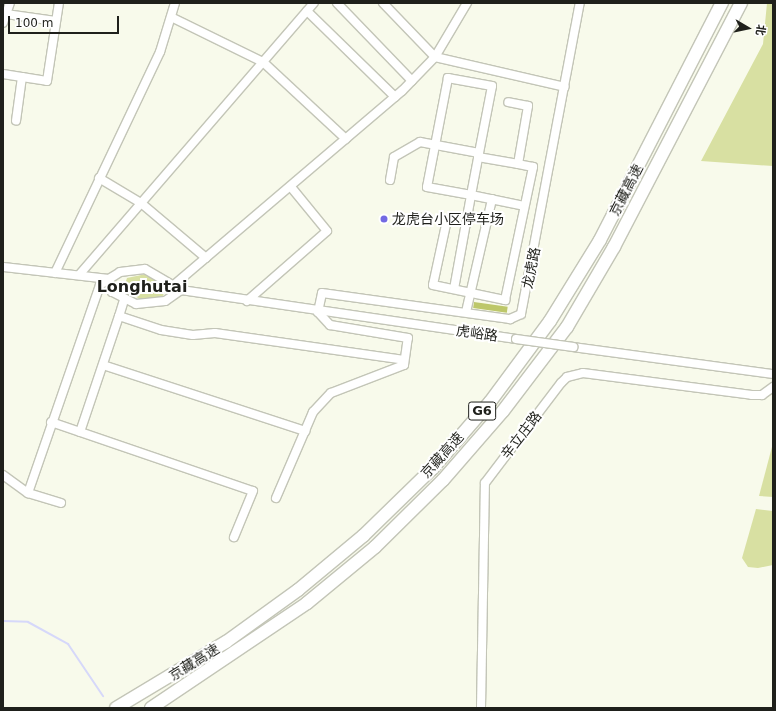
<!DOCTYPE html>
<meta charset="utf-8">
<style>
body{margin:0}
#map{position:relative;width:776px;height:711px;overflow:hidden;background:#f8faeb;font-family:"DejaVu Sans","Noto Sans SC",sans-serif}
div>[style]{position:absolute}
[style*='--x']{left:calc(var(--x)*1px);top:calc(var(--y)*1px);width:calc(var(--w)*1px);rotate:calc(var(--a)*1deg)}
.green>*{inset:0;background:#d8e0a2}
.stream>*{height:2px;margin:-1px;padding:0 1px;transform-origin:1px;border-radius:1px;background:#d6d8fa}
.building>*{inset:0;background:#bdc76a;transform-origin:0 0}
.roads{filter:drop-shadow(1px 0 #c3c5b7) drop-shadow(-1px 0 #c3c5b7) drop-shadow(0 1px #c3c5b7) drop-shadow(0 -1px #c3c5b7)}
.minor>*{height:8px;margin:-4px;padding:0 4px;transform-origin:4px;border-radius:4px;background:#fff}
.highway>*{height:12px;margin:-6px;padding:0 6px;transform-origin:6px;border-radius:6px;background:#fff}
.bridges{filter:drop-shadow(1px 0 #c3c5b7) drop-shadow(-1px 0 #c3c5b7) drop-shadow(0 1px #c3c5b7) drop-shadow(0 -1px #c3c5b7)}
.minor-bridge>*{height:8px;margin:-4px;padding:0 4px;transform-origin:4px;border-radius:4px;background:#fff}
.dots>*{width:11px;height:11px;translate:-50% -50%;box-sizing:border-box;border:2px solid #fff;border-radius:50%}
span{translate:-50% -50%;white-space:nowrap;text-align:center;line-height:1.15;-webkit-text-stroke:4px #fff;paint-order:stroke}
.shield-label span{padding:1px 3px;background:#fff;border:1px solid;border-radius:3px;-webkit-text-stroke-width:0}
.shield-label{font-size:13px;color:#1f201b;font-weight:700}
.street-label{font-size:14px;color:#1f201b}
.poi-label{font-size:14px;color:#1f201b}
.left{translate:0 -50%;text-align:left}
.quarter-label{font-size:16px;color:#1f201b;font-weight:700}
.frame{position:absolute;inset:0;border:4px solid #1f201b;pointer-events:none}
.north{position:absolute;left:728px;top:8px;width:40px;height:40px;-webkit-text-stroke:3px #fff;paint-order:stroke;rotate:99deg;font-size:11px;font-weight:700;line-height:16px;text-align:center;color:#1f201b}
.north::after{content:'';display:block;margin:auto;width:14px;height:18px;background:#1f201b;clip-path:polygon(50% 0,100% 100%,50% 72%,0 100%)}
.scale{position:absolute;left:8px;top:16px;width:111px;height:18px;box-sizing:border-box;border:2px solid #1f201b;border-top:0;padding-left:5px;font-size:12px;line-height:14px;white-space:nowrap;color:#1f201b;-webkit-text-stroke:3px #fff;paint-order:stroke}
</style>
<div id="map">
<div class="green">
<i style="clip-path:polygon(767px 3px,773px 3px,773px 166px,701px 161px,763px 44px)"></i>
<i style="clip-path:polygon(146px 274px,167px 286px,162px 298px,142px 300px,123px 290px,127px 278px)"></i>
<i style="clip-path:polygon(773px 443px,773px 497px,759px 496px)"></i>
<i style="clip-path:polygon(756px 509px,773px 511px,773px 565px,758px 568px,748px 567px,742px 558px)"></i>
</div>
<div class="stream">
<i style="--x:3;--y:621;--w:25;--a:2"></i>
<i style="--x:28;--y:622;--w:46;--a:28.8"></i>
<i style="--x:68;--y:644;--w:63;--a:56.1"></i>
</div>
<div class="building">
<i style="left:474px;top:302px;width:34px;height:6px;rotate:8deg"></i>
</div>
<div class="roads">
<div class="minor">
<i style="--x:337;--y:3;--w:108;--a:46.1"></i>
<i style="--x:383;--y:3;--w:75;--a:46.1"></i>
<i style="--x:435;--y:57;--w:133;--a:13"></i>
<i style="--x:307;--y:11;--w:123;--a:44.3"></i>
<i style="--x:6;--y:14;--w:50;--a:8"></i>
<i style="--x:171;--y:17;--w:102;--a:26.1"></i>
<i style="--x:263;--y:62;--w:113;--a:42.9"></i>
<i style="--x:3;--y:23;--w:21;--a:-71"></i>
<i style="--x:3;--y:74;--w:19;--a:9"></i>
<i style="--x:22;--y:77;--w:44;--a:97.8"></i>
<i style="--x:22;--y:77;--w:25;--a:9"></i>
<i style="--x:47;--y:81;--w:79;--a:-81.3"></i>
<i style="--x:478;--y:157;--w:41;--a:9.9"></i>
<i style="--x:99;--y:178;--w:49;--a:30.8"></i>
<i style="--x:141;--y:203;--w:85;--a:40.2"></i>
<i style="--x:390;--y:180;--w:23;--a:-80"></i>
<i style="--x:394;--y:157;--w:30;--a:-30"></i>
<i style="--x:420;--y:142;--w:60;--a:10.6"></i>
<i style="--x:447;--y:220;--w:66;--a:102.2"></i>
<i style="--x:433;--y:285;--w:74;--a:11.8"></i>
<i style="--x:505;--y:300;--w:136;--a:-78.1"></i>
<i style="--x:533;--y:167;--w:15;--a:-169"></i>
<i style="--x:518;--y:164;--w:59;--a:-80.2"></i>
<i style="--x:528;--y:106;--w:20;--a:-169"></i>
<i style="--x:3;--y:267;--w:107;--a:6.5"></i>
<i style="--x:55;--y:273;--w:245;--a:-64.6"></i>
<i style="--x:160;--y:52;--w:51;--a:-73"></i>
<i style="--x:79;--y:275;--w:359;--a:-49.2"></i>
<i style="--x:175;--y:284;--w:298;--a:-40.4"></i>
<i style="--x:402;--y:91;--w:47;--a:-45.9"></i>
<i style="--x:435;--y:57;--w:63;--a:-59.3"></i>
<i style="--x:454;--y:289;--w:96;--a:-79.7"></i>
<i style="--x:471;--y:195;--w:43;--a:-79.2"></i>
<i style="--x:479;--y:153;--w:68;--a:-79"></i>
<i style="--x:492;--y:86;--w:45;--a:-169.7"></i>
<i style="--x:448;--y:78;--w:111;--a:100.9"></i>
<i style="--x:427;--y:187;--w:45;--a:10.3"></i>
<i style="--x:471;--y:195;--w:54;--a:11.7"></i>
<i style="--x:181;--y:290;--w:339;--a:8.3"></i>
<i style="--x:124;--y:300;--w:17;--a:107"></i>
<i style="--x:119;--y:316;--w:44;--a:18.4"></i>
<i style="--x:161;--y:330;--w:32;--a:9"></i>
<i style="--x:193;--y:335;--w:22;--a:-5"></i>
<i style="--x:215;--y:333;--w:191;--a:8.1"></i>
<i style="--x:247;--y:301;--w:106;--a:-41.2"></i>
<i style="--x:327;--y:231;--w:57;--a:-129.3"></i>
<i style="--x:466;--y:312;--w:116;--a:-77"></i>
<i style="--x:573;--y:347;--w:202;--a:7.7"></i>
<i style="--x:103;--y:365;--w:213;--a:18.1"></i>
<i style="--x:51;--y:422;--w:213;--a:18.9"></i>
<i style="--x:253;--y:491;--w:50;--a:112.4"></i>
<i style="--x:80;--y:432;--w:122;--a:-71.4"></i>
<i style="--x:3;--y:475;--w:31;--a:36"></i>
<i style="--x:276;--y:498;--w:94;--a:-66.7"></i>
<i style="--x:313;--y:412;--w:26;--a:-47"></i>
<i style="--x:331;--y:393;--w:78;--a:-21"></i>
<i style="--x:404;--y:365;--w:27;--a:-82"></i>
<i style="--x:408;--y:338;--w:79;--a:-170.5"></i>
<i style="--x:330;--y:325;--w:18;--a:-133"></i>
<i style="--x:318;--y:312;--w:19;--a:-78"></i>
<i style="--x:322;--y:293;--w:190;--a:7.9"></i>
<i style="--x:510;--y:319;--w:12;--a:-24"></i>
<i style="--x:521;--y:314;--w:317;--a:-79.3"></i>
<i style="--x:61;--y:503;--w:34;--a:-163"></i>
<i style="--x:28;--y:493;--w:220;--a:-70.9"></i>
<i style="--x:100;--y:285;--w:11;--a:-34"></i>
<i style="--x:109;--y:279;--w:13;--a:-32"></i>
<i style="--x:120;--y:272;--w:25;--a:-7"></i>
<i style="--x:145;--y:269;--w:42;--a:30.3"></i>
<i style="--x:181;--y:290;--w:19;--a:145"></i>
<i style="--x:165;--y:301;--w:29;--a:174"></i>
<i style="--x:136;--y:304;--w:27;--a:-153"></i>
<i style="--x:112;--y:292;--w:13;--a:-103"></i>
<i style="--x:481;--y:708;--w:225;--a:-89"></i>
<i style="--x:485;--y:483;--w:126;--a:-52.8"></i>
<i style="--x:561;--y:383;--w:8;--a:-45"></i>
<i style="--x:567;--y:377;--w:16;--a:-14"></i>
<i style="--x:583;--y:373;--w:170;--a:7.4"></i>
<i style="--x:752;--y:395;--w:10;--a:0"></i>
<i style="--x:762;--y:395;--w:14;--a:-36"></i>
</div>
<div class="highway">
<i style="--x:116;--y:708;--w:128;--a:-31"></i>
<i style="--x:226;--y:642;--w:89;--a:-35.8"></i>
<i style="--x:298;--y:590;--w:85;--a:-39.7"></i>
<i style="--x:363;--y:536;--w:96;--a:-44.2"></i>
<i style="--x:432;--y:469;--w:89;--a:-49.1"></i>
<i style="--x:490;--y:402;--w:101;--a:-53.5"></i>
<i style="--x:550;--y:321;--w:95;--a:-58.3"></i>
<i style="--x:600;--y:240;--w:267;--a:-62.8"></i>
<i style="--x:151;--y:708;--w:188;--a:-33.9"></i>
<i style="--x:307;--y:603;--w:88;--a:-39.5"></i>
<i style="--x:375;--y:547;--w:95;--a:-44.6"></i>
<i style="--x:443;--y:480;--w:91;--a:-49"></i>
<i style="--x:503;--y:411;--w:106;--a:-52.7"></i>
<i style="--x:567;--y:327;--w:93;--a:-59.6"></i>
<i style="--x:614;--y:247;--w:275;--a:-62.5"></i>
</div>
</div>
<div class="bridges">
<div class="minor-bridge">
<i style="--x:516;--y:339;--w:58;--a:8"></i>
</div>
</div>
<div class="dots">
<i style="left:384px;top:219px;background:#7369e3"></i>
</div>
<div class="shield-label">
<span style="left:482px;top:411px">G6</span>
</div>
<div class="street-label">
<span style="left:626px;top:190px;rotate:-63deg">京藏高速</span>
<span style="left:531px;top:268px;rotate:-79deg">龙虎路</span>
<span style="left:477px;top:333px;rotate:8deg">虎峪路</span>
<span style="left:521px;top:435px;rotate:-52deg">辛立庄路</span>
<span style="left:442px;top:455px;rotate:-48deg">京藏高速</span>
<span style="left:194px;top:662px;rotate:-32deg">京藏高速</span>
</div>
<div class="poi-label">
<span class="left" style="left:392px;top:219px">龙虎台小区停车场</span>
</div>
<div class="quarter-label">
<span style="left:142px;top:287px">Longhutai</span>
</div>
<div class="frame"></div>
<div class="north">北</div>
<div class="scale">100 m</div>
</div>
